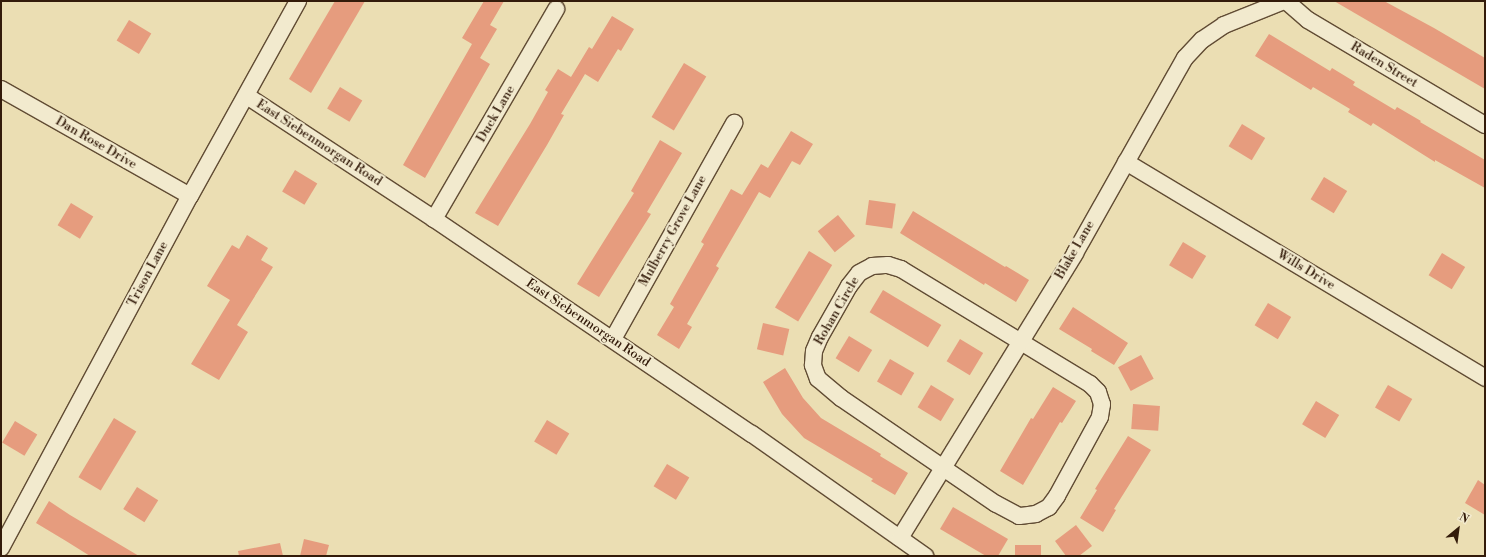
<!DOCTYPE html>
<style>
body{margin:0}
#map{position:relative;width:1486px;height:557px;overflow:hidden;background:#ebdeb3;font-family:"Libre Bodoni",serif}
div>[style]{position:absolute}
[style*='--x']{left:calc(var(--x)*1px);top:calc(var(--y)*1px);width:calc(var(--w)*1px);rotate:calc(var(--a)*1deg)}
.building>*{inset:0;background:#e69c7e;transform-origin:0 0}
.roads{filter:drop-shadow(1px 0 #614c34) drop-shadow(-1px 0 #614c34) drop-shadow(0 1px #614c34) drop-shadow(0 -1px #614c34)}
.minor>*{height:16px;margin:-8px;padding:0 8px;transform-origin:8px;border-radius:8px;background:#f2eace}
span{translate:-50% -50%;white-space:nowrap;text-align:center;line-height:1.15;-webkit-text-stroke:3.5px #f2eace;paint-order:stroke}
.street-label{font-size:13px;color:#331b0a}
.frame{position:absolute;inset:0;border:2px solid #331b0a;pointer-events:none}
.north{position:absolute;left:1438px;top:509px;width:40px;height:40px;-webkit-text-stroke:3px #f2eace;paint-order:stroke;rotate:29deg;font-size:11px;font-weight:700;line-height:16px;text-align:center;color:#331b0a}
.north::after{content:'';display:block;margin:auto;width:14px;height:18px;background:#331b0a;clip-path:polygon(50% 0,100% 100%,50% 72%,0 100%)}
</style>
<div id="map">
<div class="building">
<i style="clip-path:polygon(335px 1px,365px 1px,311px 93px,289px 79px)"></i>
<i style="clip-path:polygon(484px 1px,504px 1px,490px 25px,497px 29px,480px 58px,490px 64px,425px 178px,403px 165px,472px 44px,462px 38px)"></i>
<i style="clip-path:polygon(1334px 1px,1384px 1px,1434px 28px,1485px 58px,1485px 89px)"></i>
<i style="clip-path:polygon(612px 16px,634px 29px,621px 51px,618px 49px,598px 82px,585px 74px,561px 114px,564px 115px,547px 145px,498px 226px,475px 213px,530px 124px,548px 92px,545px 90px,558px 69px,571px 77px,589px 47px,592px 49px)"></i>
<i style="left:129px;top:20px;width:26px;height:24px;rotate:31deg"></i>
<i style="clip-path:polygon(1269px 34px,1330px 71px,1332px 68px,1355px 82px,1353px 85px,1395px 110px,1397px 107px,1421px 121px,1420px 122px,1485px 160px,1485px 188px,1435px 160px,1435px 162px,1373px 123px,1371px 126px,1348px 112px,1350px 109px,1313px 87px,1311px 90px,1255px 56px)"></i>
<i style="left:684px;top:63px;width:26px;height:63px;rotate:31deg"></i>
<i style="left:340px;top:87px;width:26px;height:25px;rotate:31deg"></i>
<i style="left:1242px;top:124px;width:27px;height:26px;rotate:31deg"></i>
<i style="clip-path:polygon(791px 131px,813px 144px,800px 165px,792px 161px,770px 198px,759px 192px,716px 266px,719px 268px,687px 324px,692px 327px,679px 349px,657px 335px,674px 307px,670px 304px,704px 244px,701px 242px,731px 189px,742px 195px,761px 164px,768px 168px)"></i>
<i style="clip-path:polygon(660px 140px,682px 153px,647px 212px,651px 214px,599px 297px,577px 284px,634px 193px,631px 191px)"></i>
<i style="left:295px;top:170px;width:26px;height:25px;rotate:31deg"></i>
<i style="left:1324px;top:177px;width:27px;height:26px;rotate:31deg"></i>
<i style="left:869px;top:200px;width:27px;height:25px;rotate:8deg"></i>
<i style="left:71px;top:203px;width:26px;height:26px;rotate:31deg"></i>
<i style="clip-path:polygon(913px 211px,1005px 267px,1006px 266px,1029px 280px,1016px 302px,985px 283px,984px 285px,900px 233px)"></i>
<i style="left:838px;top:215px;width:27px;height:26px;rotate:51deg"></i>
<i style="clip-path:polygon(247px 235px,268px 248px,261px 260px,273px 267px,237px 325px,248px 332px,219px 380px,191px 364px,230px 300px,207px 286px,232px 245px,239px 249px)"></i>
<i style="left:1183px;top:242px;width:27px;height:27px;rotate:31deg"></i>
<i style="left:809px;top:251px;width:27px;height:66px;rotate:31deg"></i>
<i style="left:1442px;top:253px;width:27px;height:26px;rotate:31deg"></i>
<i style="left:883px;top:290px;width:68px;height:26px;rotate:31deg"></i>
<i style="left:1268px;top:303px;width:27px;height:26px;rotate:31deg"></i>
<i style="clip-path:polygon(1073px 307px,1128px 343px,1114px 365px,1091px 351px,1092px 349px,1059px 329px)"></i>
<i style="left:763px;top:323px;width:27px;height:27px;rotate:13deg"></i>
<i style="left:849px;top:336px;width:27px;height:26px;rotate:31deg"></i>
<i style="left:960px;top:339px;width:27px;height:26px;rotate:31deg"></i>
<i style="left:1141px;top:355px;width:27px;height:26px;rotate:62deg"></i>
<i style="left:890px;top:359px;width:28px;height:26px;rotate:30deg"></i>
<i style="clip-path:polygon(785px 368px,803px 398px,821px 418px,881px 454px,880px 456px,908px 473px,895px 495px,871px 481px,873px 479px,804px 438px,782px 414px,763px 382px)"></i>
<i style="left:931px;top:385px;width:27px;height:26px;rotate:31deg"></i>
<i style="left:1388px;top:385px;width:28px;height:26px;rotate:30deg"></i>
<i style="clip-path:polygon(1053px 387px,1076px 401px,1062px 423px,1060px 422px,1023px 485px,1000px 471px,1031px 418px,1033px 419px)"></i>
<i style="left:1316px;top:401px;width:27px;height:27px;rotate:31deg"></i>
<i style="left:1133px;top:404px;width:27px;height:25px;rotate:4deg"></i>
<i style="left:114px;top:418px;width:26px;height:69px;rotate:31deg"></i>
<i style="left:547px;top:420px;width:26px;height:25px;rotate:31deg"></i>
<i style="left:15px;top:421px;width:26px;height:25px;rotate:31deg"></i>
<i style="clip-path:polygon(1128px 436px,1151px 450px,1114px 509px,1116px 510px,1103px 532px,1080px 518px,1097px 490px,1095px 489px)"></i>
<i style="left:667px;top:464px;width:26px;height:26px;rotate:31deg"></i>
<i style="clip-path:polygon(1478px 480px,1485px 485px,1485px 515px,1465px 503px)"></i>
<i style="left:137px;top:487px;width:25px;height:26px;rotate:32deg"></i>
<i style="clip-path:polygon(49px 501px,70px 515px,139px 556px,90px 556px,66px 541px,36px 523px)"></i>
<i style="clip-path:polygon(953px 507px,1008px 539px,998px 556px,986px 556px,940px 529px)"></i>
<i style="clip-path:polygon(1076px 525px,1092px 546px,1079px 556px,1066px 556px,1055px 541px)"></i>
<i style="clip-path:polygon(304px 539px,329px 545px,326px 556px,300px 556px)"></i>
<i style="clip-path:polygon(280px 543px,283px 556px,239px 556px,238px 551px)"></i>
<i style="left:1015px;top:545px;width:26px;height:11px"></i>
</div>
<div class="roads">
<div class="minor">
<i style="--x:1286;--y:1;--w:29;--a:41"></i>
<i style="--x:1308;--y:20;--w:206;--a:30.7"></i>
<i style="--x:1;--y:89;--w:217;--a:29.5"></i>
<i style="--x:247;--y:96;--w:224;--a:33.3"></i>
<i style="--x:434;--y:219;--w:384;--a:34.1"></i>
<i style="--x:752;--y:434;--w:212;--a:35.2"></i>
<i style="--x:1126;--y:162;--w:419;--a:31"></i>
<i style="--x:434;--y:219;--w:243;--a:-59.8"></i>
<i style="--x:888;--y:265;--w:14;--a:17"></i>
<i style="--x:901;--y:269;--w:140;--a:31.3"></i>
<i style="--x:1021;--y:342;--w:81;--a:31.3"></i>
<i style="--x:1090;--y:384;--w:11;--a:45"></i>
<i style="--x:1098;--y:392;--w:13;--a:72"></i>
<i style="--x:1102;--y:404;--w:13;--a:99"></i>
<i style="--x:1100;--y:417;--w:90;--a:118.6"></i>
<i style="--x:1057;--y:496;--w:14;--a:126"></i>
<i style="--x:1049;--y:507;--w:15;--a:152"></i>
<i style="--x:1036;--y:514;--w:17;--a:173"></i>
<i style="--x:1019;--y:516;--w:26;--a:-152"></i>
<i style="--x:996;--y:504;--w:188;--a:-145.6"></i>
<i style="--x:841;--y:398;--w:30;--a:-140"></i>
<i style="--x:818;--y:379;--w:15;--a:-110"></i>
<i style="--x:813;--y:365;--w:14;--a:-86"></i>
<i style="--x:814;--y:351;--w:15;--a:-67"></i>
<i style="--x:820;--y:337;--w:59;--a:-60.4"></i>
<i style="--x:849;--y:286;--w:16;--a:-52"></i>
<i style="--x:859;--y:273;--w:15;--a:-28"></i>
<i style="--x:872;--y:266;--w:16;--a:-4"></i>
<i style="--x:613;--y:339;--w:248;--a:-60.7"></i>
<i style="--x:900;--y:538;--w:334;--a:-58.4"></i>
<i style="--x:1075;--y:253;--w:224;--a:-60.6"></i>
<i style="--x:1185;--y:58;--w:25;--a:-47"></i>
<i style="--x:1202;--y:40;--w:27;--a:-34"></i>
<i style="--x:1224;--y:25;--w:65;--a:-21.8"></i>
<i style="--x:1;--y:548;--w:400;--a:-61.8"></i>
<i style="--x:190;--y:196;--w:223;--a:-61"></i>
</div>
</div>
<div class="street-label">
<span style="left:1384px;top:65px;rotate:31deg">Raden Street</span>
<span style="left:496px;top:114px;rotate:-60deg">Duck Lane</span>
<span style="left:96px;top:143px;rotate:30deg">Dan Rose Drive</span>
<span style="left:319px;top:143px;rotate:33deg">East Siebenmorgan Road</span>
<span style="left:673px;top:231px;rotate:-61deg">Mulberry Grove Lane</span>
<span style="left:1075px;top:250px;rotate:-60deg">Blake Lane</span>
<span style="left:1306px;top:270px;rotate:31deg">Wills Drive</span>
<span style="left:148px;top:274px;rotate:-62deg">Trison Lane</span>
<span style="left:837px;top:311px;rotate:-60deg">Rohan Circle</span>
<span style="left:588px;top:323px;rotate:34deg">East Siebenmorgan Road</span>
</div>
<div class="frame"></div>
<div class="north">N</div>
</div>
